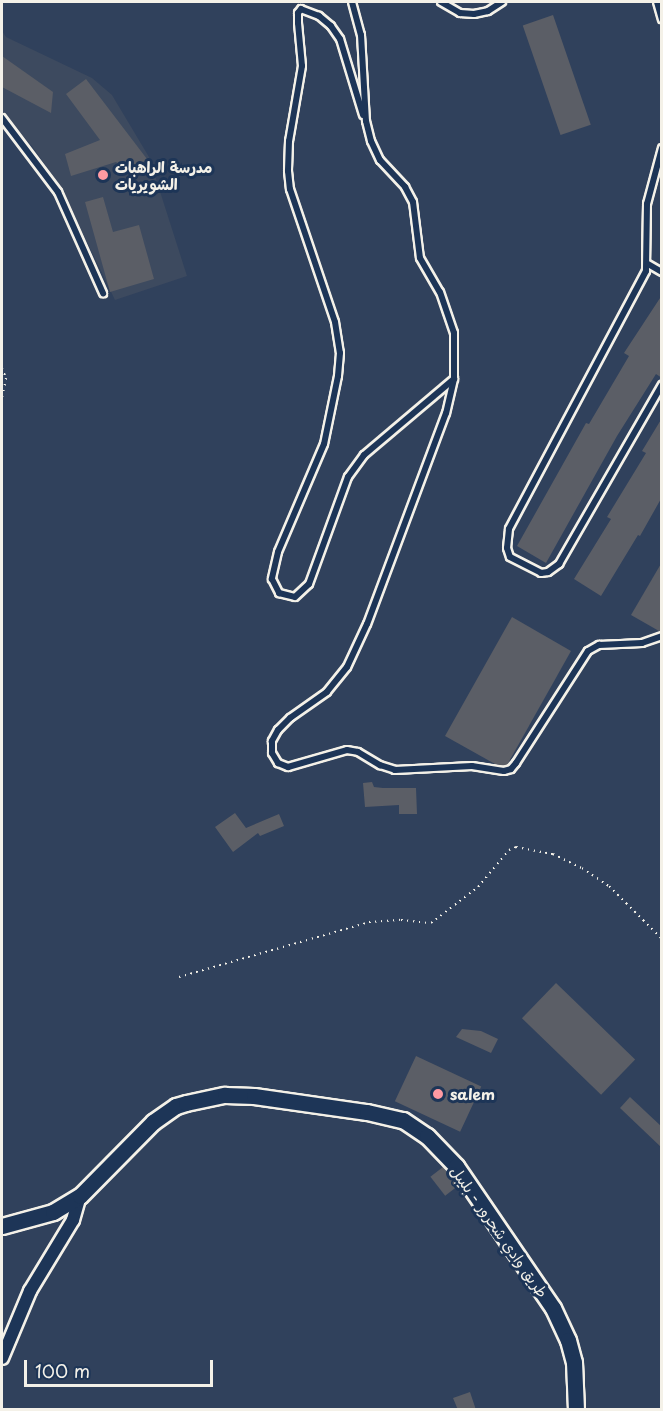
<!DOCTYPE html>
<meta charset="utf-8">
<style>
body{margin:0}
#map{position:relative;width:663px;height:1411px;overflow:hidden;background:#30415c;font-family:"Playpen Sans","Playpen Sans Arabic",sans-serif}
div>[style]{position:absolute}
[style*='--x']{left:calc(var(--x)*1px);top:calc(var(--y)*1px);width:calc(var(--w)*1px);rotate:calc(var(--a)*1deg)}
.built>*{inset:0;background:#3d4a5f}
.building>*{inset:0;background:#5b5e66;transform-origin:0 0}
.path>*{height:2px;margin-top:-1px;transform-origin:0;background:repeating-linear-gradient(90deg,#f4f1e8 0 1.5px,transparent 0 6px)}
.roads{filter:drop-shadow(2px 0 #f4f1e8) drop-shadow(-2px 0 #f4f1e8) drop-shadow(0 2px #f4f1e8) drop-shadow(0 -2px #f4f1e8)}
.service>*{height:6px;margin:-3px;padding:0 3px;transform-origin:3px;border-radius:3px;background:#1d3557}
.minor>*{height:12px;margin:-6px;padding:0 6px;transform-origin:6px;border-radius:6px;background:#1d3557}
.tertiary>*{height:15px;margin:-7.5px;padding:0 7.5px;transform-origin:7.5px;border-radius:7.5px;background:#1d3557}
.dots>*{width:16px;height:16px;translate:-50% -50%;box-sizing:border-box;border:3px solid #1d3557;border-radius:50%}
span{translate:-50% -50%;white-space:nowrap;text-align:center;line-height:1.15;-webkit-text-stroke:6px #1d3557;paint-order:stroke}
.poi-label{font-size:15px;color:#f4f1e8;font-weight:700}
.left{translate:0 -50%;text-align:left}
.street-label{font-size:15px;color:#f4f1e8}
.frame{position:absolute;inset:0;border:3px solid #f4f1e8;pointer-events:none}
.scale{position:absolute;left:24px;top:1360px;width:189px;height:27px;box-sizing:border-box;border:3px solid #f4f1e8;border-top:0;padding-left:8px;font-size:18px;line-height:21px;white-space:nowrap;color:#f4f1e8;-webkit-text-stroke:4px #1d3557;paint-order:stroke}
</style>
<div id="map">
<div class="built">
<i style="clip-path:polygon(2px 31px,6px 37px,92px 78px,112px 95px,149px 157px,187px 276px,115px 300px,60px 186px,32px 146px,2px 114px)"></i>
</div>
<div class="building">
<i style="left:553px;top:15px;width:116px;height:32px;rotate:71deg"></i>
<i style="clip-path:polygon(2px 56px,53px 92px,51px 113px,2px 87px)"></i>
<i style="clip-path:polygon(86px 79px,147px 159px,130px 172px,116px 162px,71px 176px,65px 154px,100px 140px,66px 94px)"></i>
<i style="clip-path:polygon(103px 197px,113px 232px,139px 225px,154px 279px,110px 292px,85px 202px)"></i>
<i style="clip-path:polygon(662px 295px,662px 378px,656px 374px,617px 436px,546px 563px,517px 546px,586px 423px,589px 424px,629px 356px,624px 353px)"></i>
<i style="clip-path:polygon(662px 418px,662px 497px,640px 536px,638px 535px,601px 596px,574px 579px,611px 519px,607px 517px,646px 453px,642px 451px)"></i>
<i style="clip-path:polygon(662px 562px,662px 631px,659px 631px,631px 615px)"></i>
<i style="clip-path:polygon(512px 617px,571px 651px,507px 765px,504px 766px,495px 764px,445px 736px)"></i>
<i style="clip-path:polygon(372px 782px,374px 787px,383px 788px,416px 788px,417px 814px,399px 814px,399px 805px,365px 807px,363px 783px)"></i>
<i style="clip-path:polygon(235px 813px,246px 828px,279px 814px,284px 826px,260px 836px,258px 833px,233px 852px,215px 827px)"></i>
<i style="left:556px;top:983px;width:110px;height:49px;rotate:44deg"></i>
<i style="clip-path:polygon(462px 1029px,481px 1031px,498px 1039px,491px 1053px,456px 1037px)"></i>
<i style="left:416px;top:1056px;width:72px;height:50px;rotate:25deg"></i>
<i style="clip-path:polygon(630px 1097px,662px 1127px,662px 1148px,620px 1108px)"></i>
<i style="left:443px;top:1167px;width:24px;height:16px;rotate:52deg"></i>
<i style="clip-path:polygon(470px 1392px,476px 1410px,458px 1410px,453px 1398px)"></i>
</div>
<div class="path">
<i style="--x:2;--y:368;--w:11;--a:68"></i>
<i style="--x:6;--y:378;--w:21;--a:101"></i>
<i style="--x:179;--y:977;--w:198;--a:-16.1"></i>
<i style="--x:369;--y:922;--w:32;--a:-4"></i>
<i style="--x:401;--y:920;--w:30;--a:6"></i>
<i style="--x:431;--y:923;--w:59;--a:-37.5"></i>
<i style="--x:478;--y:887;--w:48;--a:-50"></i>
<i style="--x:509;--y:850;--w:8;--a:-23"></i>
<i style="--x:516;--y:847;--w:38;--a:11"></i>
<i style="--x:553;--y:854;--w:32;--a:26"></i>
<i style="--x:582;--y:868;--w:32;--a:34"></i>
<i style="--x:609;--y:886;--w:75;--a:45"></i>
</div>
<div class="roads">
<div class="service">
<i style="--x:352;--y:2;--w:34;--a:75"></i>
<i style="--x:361;--y:35;--w:86;--a:86.7"></i>
<i style="--x:366;--y:121;--w:21;--a:76"></i>
<i style="--x:371;--y:141;--w:21;--a:65"></i>
<i style="--x:380;--y:160;--w:37;--a:47"></i>
<i style="--x:405;--y:187;--w:17;--a:62"></i>
<i style="--x:413;--y:202;--w:56;--a:82.9"></i>
<i style="--x:420;--y:258;--w:39;--a:60"></i>
<i style="--x:440;--y:292;--w:43;--a:71.1"></i>
<i style="--x:454;--y:333;--w:46;--a:90"></i>
<i style="--x:454;--y:379;--w:35;--a:103"></i>
<i style="--x:446;--y:413;--w:225;--a:110.5"></i>
<i style="--x:367;--y:624;--w:47;--a:114.9"></i>
<i style="--x:347;--y:667;--w:32;--a:129"></i>
<i style="--x:327;--y:692;--w:45;--a:144.9"></i>
<i style="--x:290;--y:718;--w:17;--a:135"></i>
<i style="--x:278;--y:730;--w:13;--a:119"></i>
<i style="--x:272;--y:741;--w:12;--a:90"></i>
<i style="--x:272;--y:753;--w:12;--a:59"></i>
<i style="--x:278;--y:763;--w:11;--a:22"></i>
<i style="--x:288;--y:767;--w:61;--a:-16.1"></i>
<i style="--x:347;--y:750;--w:11;--a:10"></i>
<i style="--x:358;--y:752;--w:26;--a:31"></i>
<i style="--x:380;--y:765;--w:16;--a:18"></i>
<i style="--x:395;--y:770;--w:77;--a:-3"></i>
<i style="--x:472;--y:766;--w:32;--a:9"></i>
<i style="--x:504;--y:771;--w:7;--a:-16"></i>
<i style="--x:511;--y:769;--w:8;--a:-50"></i>
<i style="--x:516;--y:763;--w:133;--a:-57.3"></i>
<i style="--x:588;--y:651;--w:13;--a:-29"></i>
<i style="--x:599;--y:645;--w:43;--a:-2.7"></i>
<i style="--x:642;--y:643;--w:21;--a:-19"></i>
<i style="--x:441;--y:2;--w:22;--a:30"></i>
<i style="--x:460;--y:13;--w:14;--a:4"></i>
<i style="--x:474;--y:14;--w:14;--a:-12"></i>
<i style="--x:488;--y:11;--w:17;--a:-33"></i>
<i style="--x:657;--y:2;--w:18;--a:74"></i>
<i style="--x:363;--y:115;--w:79;--a:-106.8"></i>
<i style="--x:340;--y:39;--w:16;--a:-125"></i>
<i style="--x:331;--y:26;--w:16;--a:-140"></i>
<i style="--x:319;--y:16;--w:19;--a:-159"></i>
<i style="--x:301;--y:9;--w:5;--a:127"></i>
<i style="--x:298;--y:13;--w:10;--a:90"></i>
<i style="--x:298;--y:23;--w:43;--a:84.7"></i>
<i style="--x:302;--y:66;--w:76;--a:99.8"></i>
<i style="--x:289;--y:141;--w:30;--a:92"></i>
<i style="--x:288;--y:171;--w:18;--a:84"></i>
<i style="--x:290;--y:189;--w:140;--a:71.3"></i>
<i style="--x:335;--y:322;--w:31;--a:81"></i>
<i style="--x:340;--y:353;--w:23;--a:95"></i>
<i style="--x:338;--y:376;--w:69;--a:101.6"></i>
<i style="--x:324;--y:444;--w:117;--a:113.1"></i>
<i style="--x:278;--y:552;--w:28;--a:103"></i>
<i style="--x:272;--y:579;--w:16;--a:63"></i>
<i style="--x:279;--y:593;--w:16;--a:14"></i>
<i style="--x:295;--y:597;--w:19;--a:-43"></i>
<i style="--x:309;--y:584;--w:114;--a:-70"></i>
<i style="--x:348;--y:477;--w:27;--a:-54"></i>
<i style="--x:364;--y:455;--w:118;--a:-40.2"></i>
<i style="--x:2;--y:118;--w:93;--a:52.9"></i>
<i style="--x:58;--y:192;--w:111;--a:66"></i>
<i style="--x:662;--y:148;--w:58;--a:105"></i>
<i style="--x:647;--y:204;--w:67;--a:90.9"></i>
<i style="--x:646;--y:271;--w:292;--a:118"></i>
<i style="--x:509;--y:529;--w:19;--a:96"></i>
<i style="--x:507;--y:548;--w:9;--a:72"></i>
<i style="--x:510;--y:557;--w:35;--a:27"></i>
<i style="--x:541;--y:573;--w:7;--a:-8"></i>
<i style="--x:548;--y:572;--w:14;--a:-36"></i>
<i style="--x:559;--y:564;--w:207;--a:-60.1"></i>
<i style="--x:648;--y:264;--w:16;--a:30"></i>
</div>
<div class="minor">
<i style="--x:2;--y:1358;--w:73;--a:-67.3"></i>
<i style="--x:30;--y:1291;--w:83;--a:-58.8"></i>
<i style="--x:73;--y:1220;--w:25;--a:-74"></i>
</div>
<div class="tertiary">
<i style="--x:2;--y:1226;--w:53;--a:-15.4"></i>
<i style="--x:53;--y:1212;--w:31;--a:-31"></i>
<i style="--x:80;--y:1196;--w:104;--a:-45.4"></i>
<i style="--x:153;--y:1122;--w:28;--a:-35"></i>
<i style="--x:176;--y:1106;--w:10;--a:-17"></i>
<i style="--x:186;--y:1103;--w:40;--a:-12"></i>
<i style="--x:225;--y:1095;--w:29;--a:2"></i>
<i style="--x:254;--y:1096;--w:114;--a:8.1"></i>
<i style="--x:367;--y:1112;--w:37;--a:13"></i>
<i style="--x:403;--y:1120;--w:29;--a:34"></i>
<i style="--x:427;--y:1136;--w:42;--a:46"></i>
<i style="--x:456;--y:1166;--w:172;--a:55.7"></i>
<i style="--x:553;--y:1308;--w:35;--a:65"></i>
<i style="--x:568;--y:1340;--w:23;--a:75"></i>
<i style="--x:574;--y:1362;--w:48;--a:87.6"></i>
</div>
</div>
<div class="dots">
<i style="left:103px;top:175px;background:#ff9aa2"></i>
<i style="left:438px;top:1094px;background:#ff9aa2"></i>
</div>
<div class="poi-label">
<span class="left" style="left:115px;top:175px">مدرسة الراهبات<br>الشويريات</span>
<span class="left" style="left:450px;top:1094px">salem</span>
</div>
<div class="street-label">
<span style="left:500px;top:1231px;rotate:55deg">طريق وادي شحرور - بليبل</span>
</div>
<div class="frame"></div>
<div class="scale">100 m</div>
</div>
